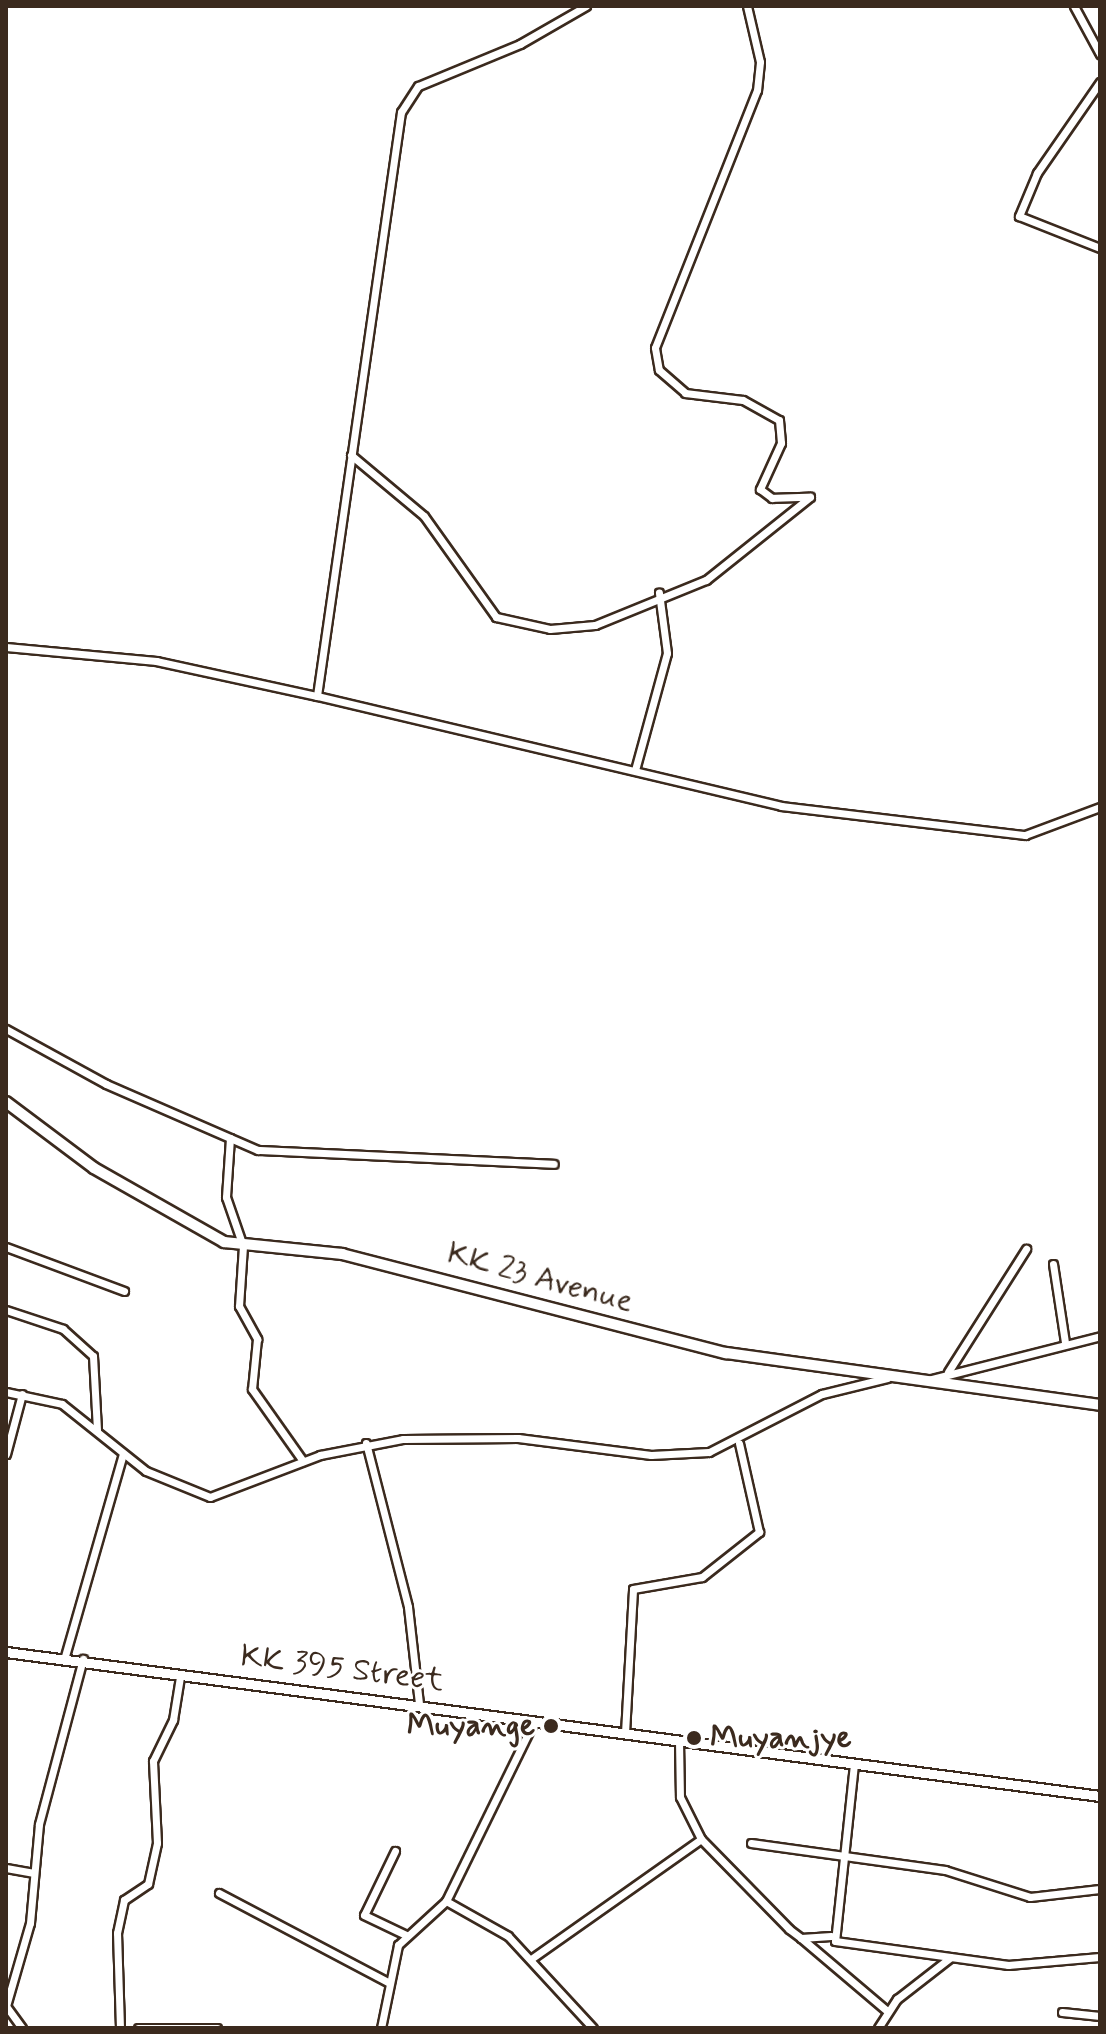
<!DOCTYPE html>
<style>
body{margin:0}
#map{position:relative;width:1106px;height:2034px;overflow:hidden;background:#fff;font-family:Mynerve,sans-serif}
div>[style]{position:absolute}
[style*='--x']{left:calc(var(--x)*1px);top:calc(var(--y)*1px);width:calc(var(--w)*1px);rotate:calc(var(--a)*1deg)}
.roads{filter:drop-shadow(2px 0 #3b2a1e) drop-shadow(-2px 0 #3b2a1e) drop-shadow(0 2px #3b2a1e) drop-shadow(0 -2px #3b2a1e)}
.minor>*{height:7px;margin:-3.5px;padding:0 3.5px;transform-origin:3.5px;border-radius:3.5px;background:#fff}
.tertiary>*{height:9px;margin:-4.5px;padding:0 4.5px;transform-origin:4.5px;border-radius:4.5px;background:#fff}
.secondary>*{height:10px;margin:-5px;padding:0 5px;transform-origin:5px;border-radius:5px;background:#fff}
.dots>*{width:22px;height:22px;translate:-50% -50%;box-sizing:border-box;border:4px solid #fff;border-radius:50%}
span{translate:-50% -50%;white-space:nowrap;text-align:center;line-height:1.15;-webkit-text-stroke:6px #fff;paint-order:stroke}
.street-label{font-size:32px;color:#3b2a1e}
.poi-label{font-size:32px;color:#3b2a1e;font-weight:700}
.right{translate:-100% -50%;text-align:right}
.left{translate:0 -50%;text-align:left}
.frame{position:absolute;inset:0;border:8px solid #3b2a1e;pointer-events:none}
</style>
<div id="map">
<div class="roads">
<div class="minor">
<i style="--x:586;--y:6;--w:76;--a:150.1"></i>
<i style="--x:520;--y:44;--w:110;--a:157.6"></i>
<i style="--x:418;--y:86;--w:31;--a:123"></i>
<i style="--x:401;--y:112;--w:590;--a:98.19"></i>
<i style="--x:317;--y:696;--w:477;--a:13.3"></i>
<i style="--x:781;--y:806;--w:246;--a:6.8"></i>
<i style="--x:1025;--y:835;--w:80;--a:-20.5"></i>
<i style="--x:747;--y:6;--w:57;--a:76.9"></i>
<i style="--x:760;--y:62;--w:28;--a:96"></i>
<i style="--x:757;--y:90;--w:277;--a:111.6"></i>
<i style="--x:655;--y:348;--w:22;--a:80"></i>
<i style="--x:659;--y:370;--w:35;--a:41"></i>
<i style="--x:685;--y:393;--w:58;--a:6.9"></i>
<i style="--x:743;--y:400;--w:41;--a:29.1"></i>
<i style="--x:779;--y:420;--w:23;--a:85"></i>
<i style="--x:781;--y:443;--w:51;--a:114.5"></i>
<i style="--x:760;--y:489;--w:15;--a:37"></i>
<i style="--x:772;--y:498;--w:38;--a:-2"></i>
<i style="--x:1074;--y:6;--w:55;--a:61.6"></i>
<i style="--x:1100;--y:82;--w:111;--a:124.7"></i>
<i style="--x:1037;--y:173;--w:47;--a:112.7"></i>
<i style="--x:1019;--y:216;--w:87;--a:21.6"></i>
<i style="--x:351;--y:455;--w:95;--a:39.9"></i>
<i style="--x:424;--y:516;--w:124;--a:54.5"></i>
<i style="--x:496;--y:617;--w:55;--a:12.5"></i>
<i style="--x:550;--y:629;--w:45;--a:-5.1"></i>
<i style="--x:595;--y:625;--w:120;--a:-22.1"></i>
<i style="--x:706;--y:580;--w:133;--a:-38.6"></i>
<i style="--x:6;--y:647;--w:151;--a:5.3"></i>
<i style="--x:156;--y:661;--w:165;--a:12.3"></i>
<i style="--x:635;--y:770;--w:121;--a:-74.7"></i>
<i style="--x:667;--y:653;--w:61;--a:-97.6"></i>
<i style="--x:6;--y:1029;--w:114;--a:28.8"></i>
<i style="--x:106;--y:1084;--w:166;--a:23.5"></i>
<i style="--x:258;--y:1150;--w:296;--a:2.7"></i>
<i style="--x:230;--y:1138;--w:59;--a:93.9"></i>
<i style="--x:226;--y:1197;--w:52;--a:70.9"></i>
<i style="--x:243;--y:1246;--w:60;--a:93.8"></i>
<i style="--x:239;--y:1306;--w:38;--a:61"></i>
<i style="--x:257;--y:1339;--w:50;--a:95.7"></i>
<i style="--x:252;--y:1389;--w:88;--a:54.7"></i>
<i style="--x:6;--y:1247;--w:126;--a:20.4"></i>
<i style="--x:1053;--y:1264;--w:79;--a:81.3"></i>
<i style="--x:6;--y:1310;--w:60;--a:18.4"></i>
<i style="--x:63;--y:1329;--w:40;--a:42"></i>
<i style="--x:93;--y:1356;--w:74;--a:86.9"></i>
<i style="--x:948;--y:1372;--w:146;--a:-57.6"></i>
<i style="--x:928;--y:1380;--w:178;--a:-14.3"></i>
<i style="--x:6;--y:1392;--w:57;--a:12.1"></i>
<i style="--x:62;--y:1404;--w:107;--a:38.6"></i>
<i style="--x:146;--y:1471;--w:69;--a:22.1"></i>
<i style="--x:210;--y:1497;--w:118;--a:-20.9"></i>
<i style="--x:320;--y:1455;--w:85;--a:-10.9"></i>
<i style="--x:403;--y:1439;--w:115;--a:-0.5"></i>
<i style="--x:518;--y:1438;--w:134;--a:7.3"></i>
<i style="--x:651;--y:1455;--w:58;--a:-3"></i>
<i style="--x:709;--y:1452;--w:127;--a:-27.2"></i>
<i style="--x:822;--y:1394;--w:67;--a:-13.8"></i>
<i style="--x:366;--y:1443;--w:169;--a:75.6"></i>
<i style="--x:408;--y:1607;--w:98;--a:83.5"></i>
<i style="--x:6;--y:1454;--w:62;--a:-75.1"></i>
<i style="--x:65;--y:1656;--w:210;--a:-74"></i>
<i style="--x:625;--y:1733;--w:144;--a:-86.8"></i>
<i style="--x:633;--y:1589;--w:70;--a:-9.9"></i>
<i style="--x:702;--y:1577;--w:73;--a:-38.3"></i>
<i style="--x:759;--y:1532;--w:91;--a:-102.7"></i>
<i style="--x:679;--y:1741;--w:56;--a:89"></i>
<i style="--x:680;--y:1797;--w:47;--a:63.4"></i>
<i style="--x:701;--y:1839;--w:126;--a:45.6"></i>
<i style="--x:789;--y:1929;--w:15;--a:37"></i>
<i style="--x:801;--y:1938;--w:30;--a:-4"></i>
<i style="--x:854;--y:1764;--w:178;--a:96.1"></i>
<i style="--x:835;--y:1941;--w:175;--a:7.9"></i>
<i style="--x:1008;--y:1965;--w:92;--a:-5"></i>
<i style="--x:751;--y:1843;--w:196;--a:7.9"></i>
<i style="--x:945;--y:1870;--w:89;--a:17.6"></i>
<i style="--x:1030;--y:1897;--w:70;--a:-6.5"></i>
<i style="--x:395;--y:1851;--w:71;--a:115.8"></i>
<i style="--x:364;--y:1915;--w:47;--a:25.5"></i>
<i style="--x:6;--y:1868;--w:27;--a:10"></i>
<i style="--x:219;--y:1893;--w:191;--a:27.8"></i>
<i style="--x:446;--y:1901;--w:71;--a:29.4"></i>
<i style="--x:508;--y:1936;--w:125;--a:47.3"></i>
<i style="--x:801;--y:1938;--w:111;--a:40.3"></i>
<i style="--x:531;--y:1959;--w:208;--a:-35.2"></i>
<i style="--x:6;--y:2006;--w:86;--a:-73.9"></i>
<i style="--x:30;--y:1923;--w:99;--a:-84.8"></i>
<i style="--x:39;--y:1824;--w:171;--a:-75.1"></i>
<i style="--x:6;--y:2006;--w:27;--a:54"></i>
<i style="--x:1062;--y:2012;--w:38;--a:6"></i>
<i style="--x:120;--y:2028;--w:95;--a:-91.8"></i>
<i style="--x:117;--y:1933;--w:34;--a:-78"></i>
<i style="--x:124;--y:1900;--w:29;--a:-34"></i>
<i style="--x:148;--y:1884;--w:42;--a:-77.6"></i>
<i style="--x:157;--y:1843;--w:82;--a:-92.8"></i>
<i style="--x:153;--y:1761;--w:46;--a:-64"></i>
<i style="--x:173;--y:1720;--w:44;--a:-80.8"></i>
<i style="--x:138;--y:2028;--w:79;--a:0"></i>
<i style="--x:381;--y:2028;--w:85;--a:-78.4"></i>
<i style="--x:398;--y:1945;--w:65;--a:-42.5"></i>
<i style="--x:446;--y:1901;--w:200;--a:-63.9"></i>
<i style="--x:878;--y:2028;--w:35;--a:-57"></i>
<i style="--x:897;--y:1999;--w:68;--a:-37.9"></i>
</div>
<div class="tertiary">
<i style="--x:6;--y:1652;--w:1103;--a:7.5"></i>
</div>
<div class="secondary">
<i style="--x:6;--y:1102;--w:110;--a:36.9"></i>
<i style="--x:94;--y:1168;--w:150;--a:29.6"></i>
<i style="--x:224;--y:1242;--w:119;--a:5.8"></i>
<i style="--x:342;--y:1254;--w:397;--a:14.5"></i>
<i style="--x:726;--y:1353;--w:378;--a:7.9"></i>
</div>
</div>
<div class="dots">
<i style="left:551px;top:1726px;background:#3b2a1e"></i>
<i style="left:694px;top:1738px;background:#3b2a1e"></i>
</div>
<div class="street-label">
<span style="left:540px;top:1278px;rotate:15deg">KK 23 Avenue</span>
<span style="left:342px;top:1669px;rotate:7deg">KK 395 Street</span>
</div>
<div class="poi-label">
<span class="right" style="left:535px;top:1726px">Muyange</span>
<span class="left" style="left:710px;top:1738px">Muyanjye</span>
</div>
<div class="frame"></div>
</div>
